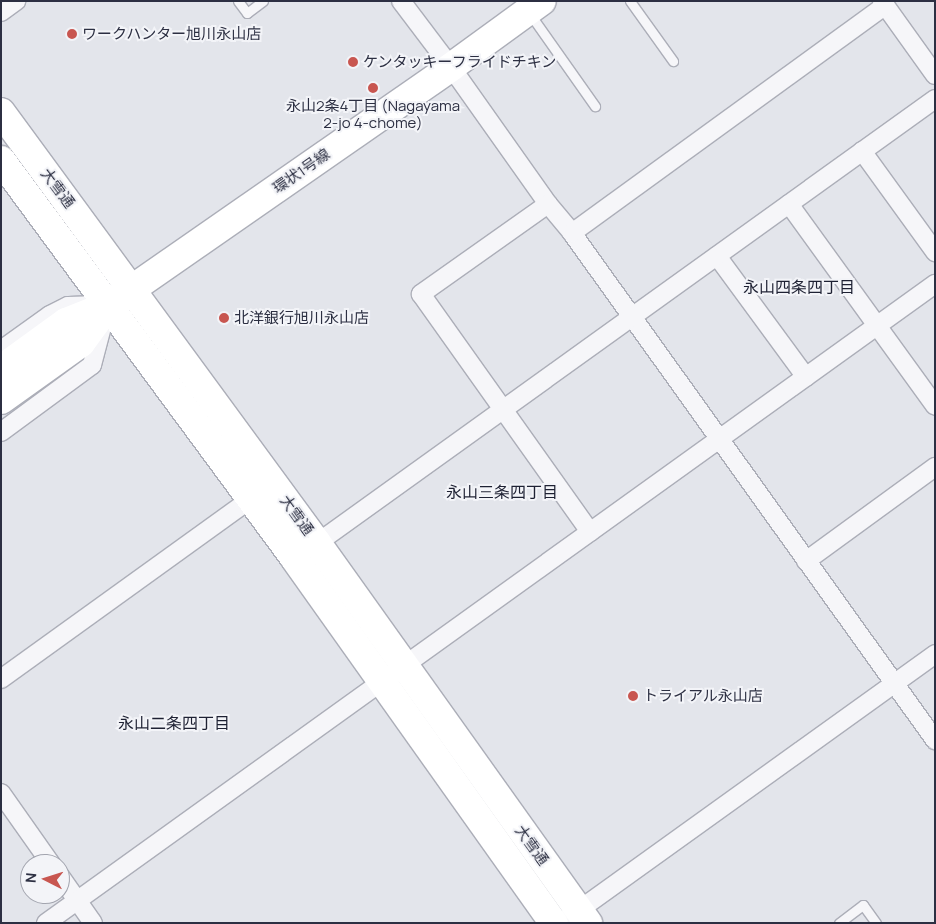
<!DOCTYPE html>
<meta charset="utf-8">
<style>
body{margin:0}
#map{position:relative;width:936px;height:924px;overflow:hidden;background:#e3e5eb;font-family:Manrope,"Noto Sans JP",sans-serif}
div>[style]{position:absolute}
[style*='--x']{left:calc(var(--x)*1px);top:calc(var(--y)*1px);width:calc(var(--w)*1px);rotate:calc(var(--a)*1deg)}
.roads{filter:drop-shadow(1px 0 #acaeb8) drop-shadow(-1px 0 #acaeb8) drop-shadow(0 1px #acaeb8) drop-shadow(0 -1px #acaeb8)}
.lane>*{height:9px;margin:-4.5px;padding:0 4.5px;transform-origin:4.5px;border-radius:4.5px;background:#f6f6f9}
.street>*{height:18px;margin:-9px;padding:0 9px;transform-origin:9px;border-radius:9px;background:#f6f6f9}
.primary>*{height:28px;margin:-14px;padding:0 14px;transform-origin:14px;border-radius:14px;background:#fff}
.highway>*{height:28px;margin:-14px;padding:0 14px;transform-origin:14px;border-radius:14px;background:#fff}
.dots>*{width:14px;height:14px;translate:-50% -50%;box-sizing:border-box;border:2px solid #f3f4f8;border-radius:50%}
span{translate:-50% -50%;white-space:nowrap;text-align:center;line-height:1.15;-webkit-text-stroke:4px #f3f4f8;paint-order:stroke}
.poi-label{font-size:15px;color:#2c2f42}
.left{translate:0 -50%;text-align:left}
.street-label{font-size:15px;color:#2c2f42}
.neighbourhood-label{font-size:16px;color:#1e2133}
.frame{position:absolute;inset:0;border:2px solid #2c2f42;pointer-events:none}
.north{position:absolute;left:20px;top:854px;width:50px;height:50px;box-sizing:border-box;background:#f3f4f8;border:1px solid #a3a5af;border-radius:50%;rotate:275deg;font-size:14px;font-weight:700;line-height:20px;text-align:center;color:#2c2f42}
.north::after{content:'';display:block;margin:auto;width:18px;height:22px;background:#c85650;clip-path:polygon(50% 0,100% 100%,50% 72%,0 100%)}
</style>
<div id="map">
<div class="roads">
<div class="lane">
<i style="--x:238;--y:1;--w:15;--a:53"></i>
<i style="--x:247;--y:13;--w:20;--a:-37"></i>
<i style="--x:630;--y:1;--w:74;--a:54.4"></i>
<i style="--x:530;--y:14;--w:113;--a:54.8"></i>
<i style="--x:839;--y:923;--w:30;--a:-37"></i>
<i style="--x:863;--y:905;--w:22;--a:54"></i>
</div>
<div class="street">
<i style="--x:401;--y:1;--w:83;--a:52.9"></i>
<i style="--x:451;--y:67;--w:168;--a:54.7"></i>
<i style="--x:548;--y:204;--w:38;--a:50"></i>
<i style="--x:572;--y:233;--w:624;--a:54.4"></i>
<i style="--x:882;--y:1;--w:91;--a:54.4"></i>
<i style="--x:1;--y:12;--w:19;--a:-36"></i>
<i style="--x:862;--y:151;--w:125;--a:54.1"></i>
<i style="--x:548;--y:204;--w:156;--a:144.7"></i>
<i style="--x:421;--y:294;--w:292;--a:54.6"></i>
<i style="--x:789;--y:204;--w:249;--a:54.1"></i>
<i style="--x:572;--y:233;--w:387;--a:-36"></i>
<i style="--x:717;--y:256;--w:150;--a:53.7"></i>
<i style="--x:1;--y:350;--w:60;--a:-35.5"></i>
<i style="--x:50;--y:315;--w:20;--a:-27"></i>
<i style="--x:68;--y:306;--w:24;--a:-2"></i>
<i style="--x:1;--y:432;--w:113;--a:-36.4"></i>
<i style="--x:92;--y:365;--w:43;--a:-75.3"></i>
<i style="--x:309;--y:549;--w:771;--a:-35.71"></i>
<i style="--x:806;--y:561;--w:160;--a:-36.1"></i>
<i style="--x:1;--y:679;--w:318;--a:-35.8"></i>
<i style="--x:1;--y:793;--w:87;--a:54.8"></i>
<i style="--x:60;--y:876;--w:57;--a:54.9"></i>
<i style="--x:46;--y:923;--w:1095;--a:-35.71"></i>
<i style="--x:561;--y:923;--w:461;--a:-35.7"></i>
</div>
<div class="primary">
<i style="--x:1;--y:369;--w:80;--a:-35.9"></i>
<i style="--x:66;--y:322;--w:46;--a:-21.6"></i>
<i style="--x:109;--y:305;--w:417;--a:-34.8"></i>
<i style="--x:451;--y:67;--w:112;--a:-36"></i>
<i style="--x:1;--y:400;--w:98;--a:-35.5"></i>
<i style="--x:81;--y:343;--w:46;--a:-53.9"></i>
</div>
<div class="highway">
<i style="--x:1;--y:112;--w:534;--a:53.75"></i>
<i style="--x:317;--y:543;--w:467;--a:54.5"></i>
<i style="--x:1;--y:160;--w:496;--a:53.6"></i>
<i style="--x:295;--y:559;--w:447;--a:54.6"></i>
</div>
</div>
<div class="dots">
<i style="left:72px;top:34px;background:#c85650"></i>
<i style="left:353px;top:62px;background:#c85650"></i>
<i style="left:373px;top:88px;background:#c85650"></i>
<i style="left:224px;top:318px;background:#c85650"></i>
<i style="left:633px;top:696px;background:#c85650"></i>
</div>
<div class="poi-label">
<span class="left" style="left:82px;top:34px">ワークハンター旭川永山店</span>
<span class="left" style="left:363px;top:62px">ケンタッキーフライドチキン</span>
<span style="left:373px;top:114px">永山2条4丁目 (Nagayama<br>2-jo 4-chome)</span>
<span class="left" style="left:234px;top:318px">北洋銀行旭川永山店</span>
<span class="left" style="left:643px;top:696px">トライアル永山店</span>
</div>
<div class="street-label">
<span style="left:301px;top:171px;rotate:-35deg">環状1号線</span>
<span style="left:58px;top:188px;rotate:53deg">大雪通</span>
<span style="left:297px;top:515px;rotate:54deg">大雪通</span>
<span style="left:532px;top:845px;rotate:54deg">大雪通</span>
</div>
<div class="neighbourhood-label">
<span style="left:799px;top:287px">永山四条四丁目</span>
<span style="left:502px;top:492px">永山三条四丁目</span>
<span style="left:174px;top:723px">永山二条四丁目</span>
</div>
<div class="frame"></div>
<div class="north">N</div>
</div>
